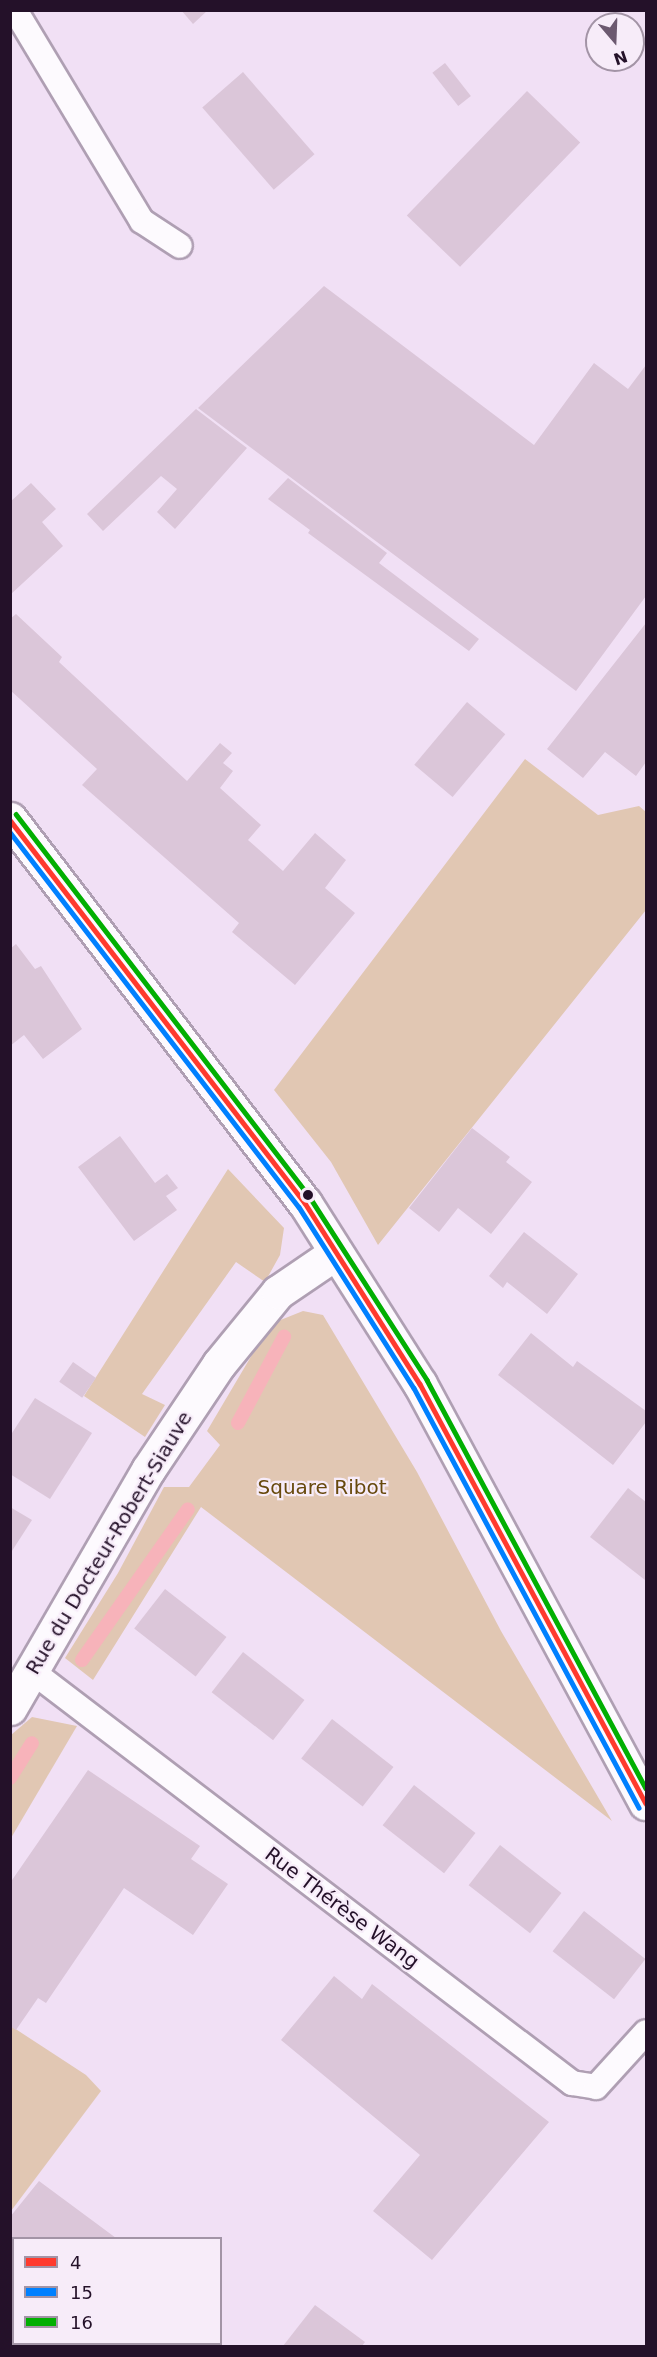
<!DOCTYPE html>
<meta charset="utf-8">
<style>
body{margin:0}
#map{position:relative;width:657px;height:2357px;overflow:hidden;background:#f1e0f5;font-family:"DejaVu Sans",sans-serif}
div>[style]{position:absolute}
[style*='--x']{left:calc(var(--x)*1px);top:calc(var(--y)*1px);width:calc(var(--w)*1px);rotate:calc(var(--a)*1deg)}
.green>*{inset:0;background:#e1c7b3}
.stream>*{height:14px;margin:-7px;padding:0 7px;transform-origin:7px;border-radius:7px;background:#f7b3ba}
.building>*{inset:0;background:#dbc6d9;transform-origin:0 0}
.roads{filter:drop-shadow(2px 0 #af9fb3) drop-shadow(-2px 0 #af9fb3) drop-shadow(0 2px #af9fb3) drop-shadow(0 -2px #af9fb3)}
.service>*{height:24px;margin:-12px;padding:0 12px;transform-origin:12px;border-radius:12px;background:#fdfafe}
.minor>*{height:33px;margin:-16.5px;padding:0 16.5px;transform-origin:16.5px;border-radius:16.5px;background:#fdfafe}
.bus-1>*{height:4.5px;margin:-2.25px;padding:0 2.25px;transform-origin:2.25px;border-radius:2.25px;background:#ff3a2e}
.bus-2>*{height:4.5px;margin:-2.25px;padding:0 2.25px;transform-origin:2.25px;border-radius:2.25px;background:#0080ff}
.bus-3>*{height:4.5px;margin:-2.25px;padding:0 2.25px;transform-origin:2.25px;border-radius:2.25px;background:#02af02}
.dots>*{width:16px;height:16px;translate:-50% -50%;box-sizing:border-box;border:3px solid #f7ecf9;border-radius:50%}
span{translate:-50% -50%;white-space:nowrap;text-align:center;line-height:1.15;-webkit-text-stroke:4.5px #f7ecf9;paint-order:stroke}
.park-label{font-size:20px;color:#67490d}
.street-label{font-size:20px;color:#241129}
.frame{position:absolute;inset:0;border:12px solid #241129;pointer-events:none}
.legend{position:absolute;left:12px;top:2237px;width:210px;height:108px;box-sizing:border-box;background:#f7ecf9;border:2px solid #a394a6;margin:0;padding:8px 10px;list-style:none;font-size:18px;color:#241129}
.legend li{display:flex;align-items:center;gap:12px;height:30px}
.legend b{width:30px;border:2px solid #a394a6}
.north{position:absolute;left:585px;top:12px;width:60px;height:60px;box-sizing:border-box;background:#f7ecf9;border:2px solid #a394a6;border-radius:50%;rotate:161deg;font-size:16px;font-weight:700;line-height:24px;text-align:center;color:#241129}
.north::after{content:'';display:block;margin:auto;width:21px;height:27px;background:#6c5970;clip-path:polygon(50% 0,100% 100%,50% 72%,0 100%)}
</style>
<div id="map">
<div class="green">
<i style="clip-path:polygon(525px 759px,598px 815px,639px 806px,646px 812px,646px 910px,378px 1245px,331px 1162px,274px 1090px)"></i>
<i style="clip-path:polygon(228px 1169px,284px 1228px,280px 1255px,265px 1282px,236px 1262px,142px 1394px,165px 1405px,145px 1437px,84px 1396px)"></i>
<i style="clip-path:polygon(303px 1311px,323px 1315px,417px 1472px,501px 1631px,612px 1821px,201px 1507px,93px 1680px,65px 1658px,118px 1573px,164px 1487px,189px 1487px,220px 1445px,207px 1431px,259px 1343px,273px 1323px)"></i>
<i style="clip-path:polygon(32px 1717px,77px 1726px,11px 1838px,11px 1735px)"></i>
<i style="clip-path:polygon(11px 2026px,86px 2075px,101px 2091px,11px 2211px)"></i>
</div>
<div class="stream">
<i style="--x:238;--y:1423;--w:98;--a:-61.9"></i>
<i style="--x:82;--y:1660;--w:184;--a:-54.9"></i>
<i style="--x:10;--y:1778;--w:41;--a:-57.8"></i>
</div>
<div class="building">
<i style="clip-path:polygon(181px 10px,208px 10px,193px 24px)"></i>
<i style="left:445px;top:63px;width:42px;height:16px;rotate:52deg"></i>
<i style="left:243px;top:72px;width:109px;height:54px;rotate:49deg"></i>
<i style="left:527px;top:91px;width:74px;height:173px;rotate:44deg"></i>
<i style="clip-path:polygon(324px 286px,534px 445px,594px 363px,628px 389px,646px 365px,646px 596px,576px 691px,198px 408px)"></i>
<i style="clip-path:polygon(196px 409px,247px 448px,175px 529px,157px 512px,177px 489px,161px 476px,103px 531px,87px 514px)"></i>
<i style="clip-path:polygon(288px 478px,387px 553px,379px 563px,479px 639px,469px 651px,308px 533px,310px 530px,268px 499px)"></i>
<i style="clip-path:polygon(31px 483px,56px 509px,42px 522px,63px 546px,10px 595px,10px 502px)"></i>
<i style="clip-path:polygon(16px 614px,62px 657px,59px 662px,187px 781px,220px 743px,232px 753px,223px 763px,233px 771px,220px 788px,261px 825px,248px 840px,283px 871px,315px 833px,346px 860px,325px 888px,355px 913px,295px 985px,232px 932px,239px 923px,82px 785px,97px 769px,10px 690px,10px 619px)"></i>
<i style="clip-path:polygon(646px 623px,646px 762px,636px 776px,605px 752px,583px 778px,547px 749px)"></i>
<i style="left:467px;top:702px;width:50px;height:82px;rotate:40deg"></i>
<i style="clip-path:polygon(16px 944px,35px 969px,41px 966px,82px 1029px,43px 1059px,24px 1035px,10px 1046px,10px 949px)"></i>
<i style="clip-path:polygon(472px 1128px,510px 1157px,506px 1162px,532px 1182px,491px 1234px,458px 1208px,439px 1232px,409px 1208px)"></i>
<i style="clip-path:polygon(120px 1136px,155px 1183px,167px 1174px,178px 1188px,166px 1196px,177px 1210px,134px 1241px,78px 1167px)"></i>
<i style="clip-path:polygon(524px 1232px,578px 1274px,547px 1314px,507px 1282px,503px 1288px,489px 1276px)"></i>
<i style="clip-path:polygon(531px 1333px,573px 1367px,577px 1361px,646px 1411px,646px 1422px,613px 1465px,498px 1375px)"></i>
<i style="left:73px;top:1362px;width:28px;height:24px;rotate:35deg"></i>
<i style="clip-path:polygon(35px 1398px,92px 1433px,50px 1499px,10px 1474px,10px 1436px)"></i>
<i style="clip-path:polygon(628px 1488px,646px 1502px,645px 1580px,590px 1537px)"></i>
<i style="clip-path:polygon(10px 1507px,32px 1520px,10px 1554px)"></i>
<i style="left:165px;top:1589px;width:78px;height:50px;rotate:38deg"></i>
<i style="left:243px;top:1652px;width:78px;height:51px;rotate:38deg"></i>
<i style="left:332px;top:1719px;width:78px;height:50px;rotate:38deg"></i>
<i style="clip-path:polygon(88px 1770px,200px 1846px,191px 1859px,228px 1884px,193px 1935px,124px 1888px,46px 2003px,38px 1998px,16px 2030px,10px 2026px,10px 1883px)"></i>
<i style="left:414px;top:1785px;width:78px;height:51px;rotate:38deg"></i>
<i style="left:500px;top:1845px;width:78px;height:51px;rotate:38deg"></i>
<i style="left:584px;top:1911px;width:78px;height:51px;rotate:38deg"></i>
<i style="clip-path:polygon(334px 1976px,362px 1999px,372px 1984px,549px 2122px,432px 2260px,373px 2211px,420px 2155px,281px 2040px)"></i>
<i style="clip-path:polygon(39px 2181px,116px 2238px,14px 2238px,14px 2267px,10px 2217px)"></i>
<i style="clip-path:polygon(315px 2305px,365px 2342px,362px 2346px,283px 2346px)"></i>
<i style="clip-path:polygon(114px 2344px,181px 2344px,178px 2346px)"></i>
</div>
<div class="roads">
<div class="service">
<i style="--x:15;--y:10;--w:246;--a:59"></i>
<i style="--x:142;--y:221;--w:45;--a:33.3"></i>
<i style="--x:33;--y:1672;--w:678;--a:37.33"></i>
<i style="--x:572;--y:2083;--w:24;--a:9"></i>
<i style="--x:596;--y:2087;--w:74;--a:-47.7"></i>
</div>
<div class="minor">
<i style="--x:10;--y:819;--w:484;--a:52.5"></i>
<i style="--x:305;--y:1203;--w:214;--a:57.6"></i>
<i style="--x:420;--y:1384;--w:476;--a:61.7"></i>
<i style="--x:10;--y:1708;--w:275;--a:-59.9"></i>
<i style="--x:148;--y:1470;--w:128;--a:-56.2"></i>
<i style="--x:219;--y:1364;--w:93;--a:-50.7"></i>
<i style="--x:278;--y:1292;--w:68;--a:-34.2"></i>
</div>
</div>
<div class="bus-1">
<i style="--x:10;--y:820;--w:483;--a:52.4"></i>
<i style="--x:305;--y:1203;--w:214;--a:57.6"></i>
<i style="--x:420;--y:1384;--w:476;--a:61.7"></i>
</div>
<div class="bus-2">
<i style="--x:10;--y:832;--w:473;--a:52.4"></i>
<i style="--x:299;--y:1207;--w:214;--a:57.6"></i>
<i style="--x:414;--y:1388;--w:476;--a:61.8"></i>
</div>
<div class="bus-3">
<i style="--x:16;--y:814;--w:485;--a:52.5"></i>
<i style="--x:311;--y:1199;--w:215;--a:57.3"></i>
<i style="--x:427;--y:1380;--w:463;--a:61.8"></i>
</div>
<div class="dots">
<i style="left:308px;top:1195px;background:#241129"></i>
</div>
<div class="park-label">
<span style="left:322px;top:1487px">Square Ribot</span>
</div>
<div class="street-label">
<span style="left:109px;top:1543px;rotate:-59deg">Rue du Docteur-Robert-Siauve</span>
<span style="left:342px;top:1908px;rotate:37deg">Rue Thérèse Wang</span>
</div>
<div class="frame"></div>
<ul class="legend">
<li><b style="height:8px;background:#ff3a2e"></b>4</li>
<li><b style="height:8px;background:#0080ff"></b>15</li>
<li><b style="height:8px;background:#02af02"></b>16</li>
</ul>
<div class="north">N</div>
</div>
